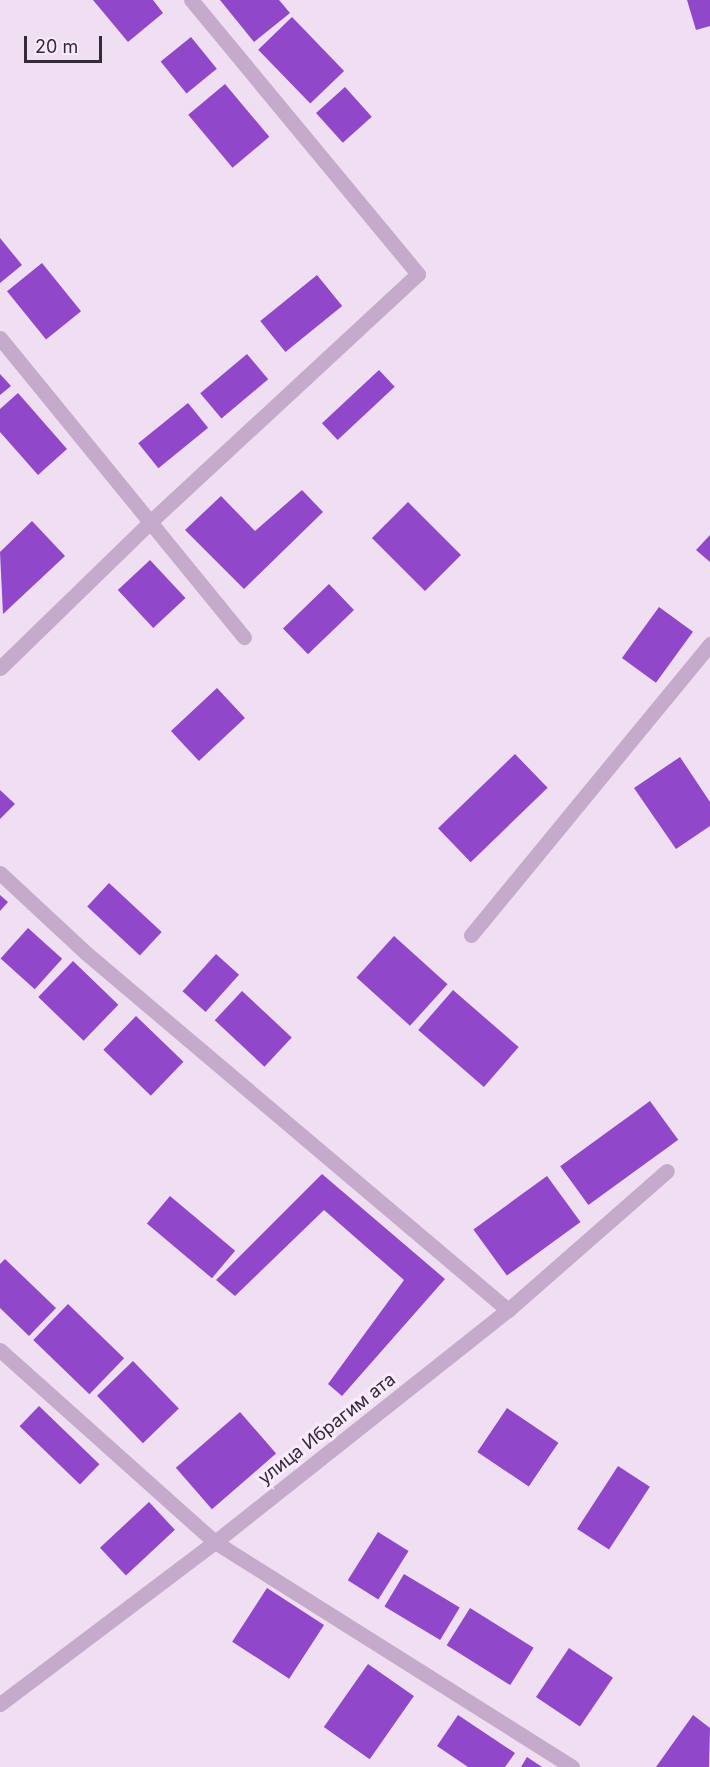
<!DOCTYPE html>
<meta charset="utf-8">
<style>
body{margin:0}
#map{position:relative;width:710px;height:1767px;overflow:hidden;background:#f0dff3;font-family:Inter,sans-serif}
div>[style]{position:absolute}
[style*='--x']{left:calc(var(--x)*1px);top:calc(var(--y)*1px);width:calc(var(--w)*1px);rotate:calc(var(--a)*1deg)}
.building>*{inset:0;background:#9047c9;transform-origin:0 0}
.minor>*{height:15px;margin:-7.5px;padding:0 7.5px;transform-origin:7.5px;border-radius:7.5px;background:#c5aacc}
span{translate:-50% -50%;white-space:nowrap;text-align:center;line-height:1.15;-webkit-text-stroke:6px #f9ebfb;paint-order:stroke}
.street-label{font-size:18px;color:#342a39}
.scale{position:absolute;left:24px;top:36px;width:78px;height:27px;box-sizing:border-box;border:3px solid #342a39;border-top:0;padding-left:8px;font-size:18px;line-height:21px;white-space:nowrap;color:#342a39;-webkit-text-stroke:4px #f9ebfb;paint-order:stroke}
</style>
<div id="map">
<div class="building">
<i style="clip-path:polygon(93px 0,153px 0,163px 13px,128px 42px)"></i>
<i style="clip-path:polygon(220px 0,279px 0,290px 13px,254px 42px)"></i>
<i style="clip-path:polygon(687px 0,710px 0,710px 26px,696px 30px)"></i>
<i style="left:292px;top:17px;width:75px;height:47px;rotate:46deg"></i>
<i style="left:191px;top:37px;width:41px;height:39px;rotate:51deg"></i>
<i style="left:225px;top:84px;width:69px;height:48px;rotate:50deg"></i>
<i style="left:345px;top:87px;width:40px;height:39px;rotate:48deg"></i>
<i style="clip-path:polygon(0 238px,22px 265px,0 283px)"></i>
<i style="left:42px;top:263px;width:62px;height:45px;rotate:51deg"></i>
<i style="left:317px;top:275px;width:40px;height:73px;rotate:51deg"></i>
<i style="left:247px;top:354px;width:33px;height:61px;rotate:50deg"></i>
<i style="left:379px;top:370px;width:23px;height:78px;rotate:47deg"></i>
<i style="clip-path:polygon(0 374px,11px 386px,0 395px)"></i>
<i style="clip-path:polygon(18px 393px,67px 449px,38px 475px,0 432px,0 409px)"></i>
<i style="left:188px;top:403px;width:32px;height:64px;rotate:51deg"></i>
<i style="clip-path:polygon(302px 490px,323px 512px,244px 589px,185px 530px,221px 496px,255px 531px)"></i>
<i style="left:408px;top:502px;width:75px;height:51px;rotate:45deg"></i>
<i style="clip-path:polygon(32px 521px,65px 556px,3px 614px,0 552px)"></i>
<i style="clip-path:polygon(710px 535px,710px 562px,696px 550px)"></i>
<i style="left:150px;top:560px;width:52px;height:44px;rotate:47deg"></i>
<i style="left:329px;top:584px;width:36px;height:64px;rotate:46deg"></i>
<i style="left:659px;top:607px;width:42px;height:63px;rotate:36deg"></i>
<i style="left:217px;top:688px;width:41px;height:63px;rotate:47deg"></i>
<i style="left:515px;top:754px;width:47px;height:107px;rotate:46deg"></i>
<i style="clip-path:polygon(680px 757px,710px 802px,710px 826px,676px 849px,634px 788px)"></i>
<i style="clip-path:polygon(0 790px,15px 804px,0 819px)"></i>
<i style="left:109px;top:883px;width:72px;height:32px;rotate:43deg"></i>
<i style="clip-path:polygon(0 895px,8px 902px,0 911px)"></i>
<i style="left:28px;top:928px;width:46px;height:41px;rotate:42deg"></i>
<i style="left:394px;top:936px;width:72px;height:56px;rotate:42deg"></i>
<i style="left:216px;top:954px;width:31px;height:50px;rotate:42deg"></i>
<i style="left:73px;top:961px;width:63px;height:50px;rotate:44deg"></i>
<i style="left:453px;top:990px;width:87px;height:53px;rotate:41deg"></i>
<i style="left:242px;top:991px;width:68px;height:40px;rotate:43deg"></i>
<i style="left:136px;top:1016px;width:66px;height:47px;rotate:44deg"></i>
<i style="left:650px;top:1101px;width:48px;height:111px;rotate:54deg"></i>
<i style="clip-path:polygon(322px 1174px,445px 1279px,342px 1396px,328px 1384px,404px 1280px,324px 1210px,235px 1296px,216px 1280px)"></i>
<i style="left:547px;top:1176px;width:57px;height:91px;rotate:54deg"></i>
<i style="left:170px;top:1196px;width:85px;height:36px;rotate:40deg"></i>
<i style="clip-path:polygon(5px 1259px,56px 1308px,29px 1336px,0 1308px,0 1264px)"></i>
<i style="left:68px;top:1304px;width:78px;height:50px;rotate:44deg"></i>
<i style="left:133px;top:1361px;width:66px;height:50px;rotate:46deg"></i>
<i style="left:39px;top:1406px;width:84px;height:28px;rotate:44deg"></i>
<i style="left:507px;top:1408px;width:62px;height:53px;rotate:34deg"></i>
<i style="left:240px;top:1412px;width:55px;height:85px;rotate:49deg"></i>
<i style="left:618px;top:1466px;width:38px;height:75px;rotate:33deg"></i>
<i style="left:149px;top:1502px;width:38px;height:67px;rotate:47deg"></i>
<i style="left:378px;top:1532px;width:36px;height:57px;rotate:32deg"></i>
<i style="left:404px;top:1574px;width:65px;height:38px;rotate:31deg"></i>
<i style="left:267px;top:1588px;width:68px;height:64px;rotate:33deg"></i>
<i style="left:470px;top:1608px;width:75px;height:44px;rotate:32deg"></i>
<i style="left:569px;top:1648px;width:53px;height:59px;rotate:34deg"></i>
<i style="left:368px;top:1664px;width:56px;height:77px;rotate:35deg"></i>
<i style="clip-path:polygon(458px 1715px,515px 1753px,505px 1767px,468px 1767px,437px 1746px)"></i>
<i style="clip-path:polygon(693px 1715px,710px 1728px,709px 1767px,656px 1767px)"></i>
<i style="clip-path:polygon(527px 1757px,542px 1767px,521px 1767px)"></i>
</div>
<div class="minor">
<i style="--x:0;--y:338;--w:386;--a:50.8"></i>
<i style="--x:0;--y:668;--w:209;--a:-44.2"></i>
<i style="--x:150;--y:522;--w:365;--a:-42.8"></i>
<i style="--x:418;--y:274;--w:356;--a:-129.6"></i>
<i style="--x:0;--y:873;--w:117;--a:42.9"></i>
<i style="--x:86;--y:953;--w:553;--a:40.23"></i>
<i style="--x:471;--y:935;--w:377;--a:-50.6"></i>
<i style="--x:0;--y:1350;--w:288;--a:41.8"></i>
<i style="--x:215;--y:1542;--w:422;--a:32.2"></i>
<i style="--x:0;--y:1704;--w:269;--a:-37"></i>
<i style="--x:215;--y:1542;--w:374;--a:-38.4"></i>
<i style="--x:508;--y:1310;--w:211;--a:-41.2"></i>
</div>
<div class="street-label">
<span style="left:327px;top:1429px;rotate:-38deg">улица Ибрагим ата</span>
</div>
<div class="scale">20 m</div>
</div>
